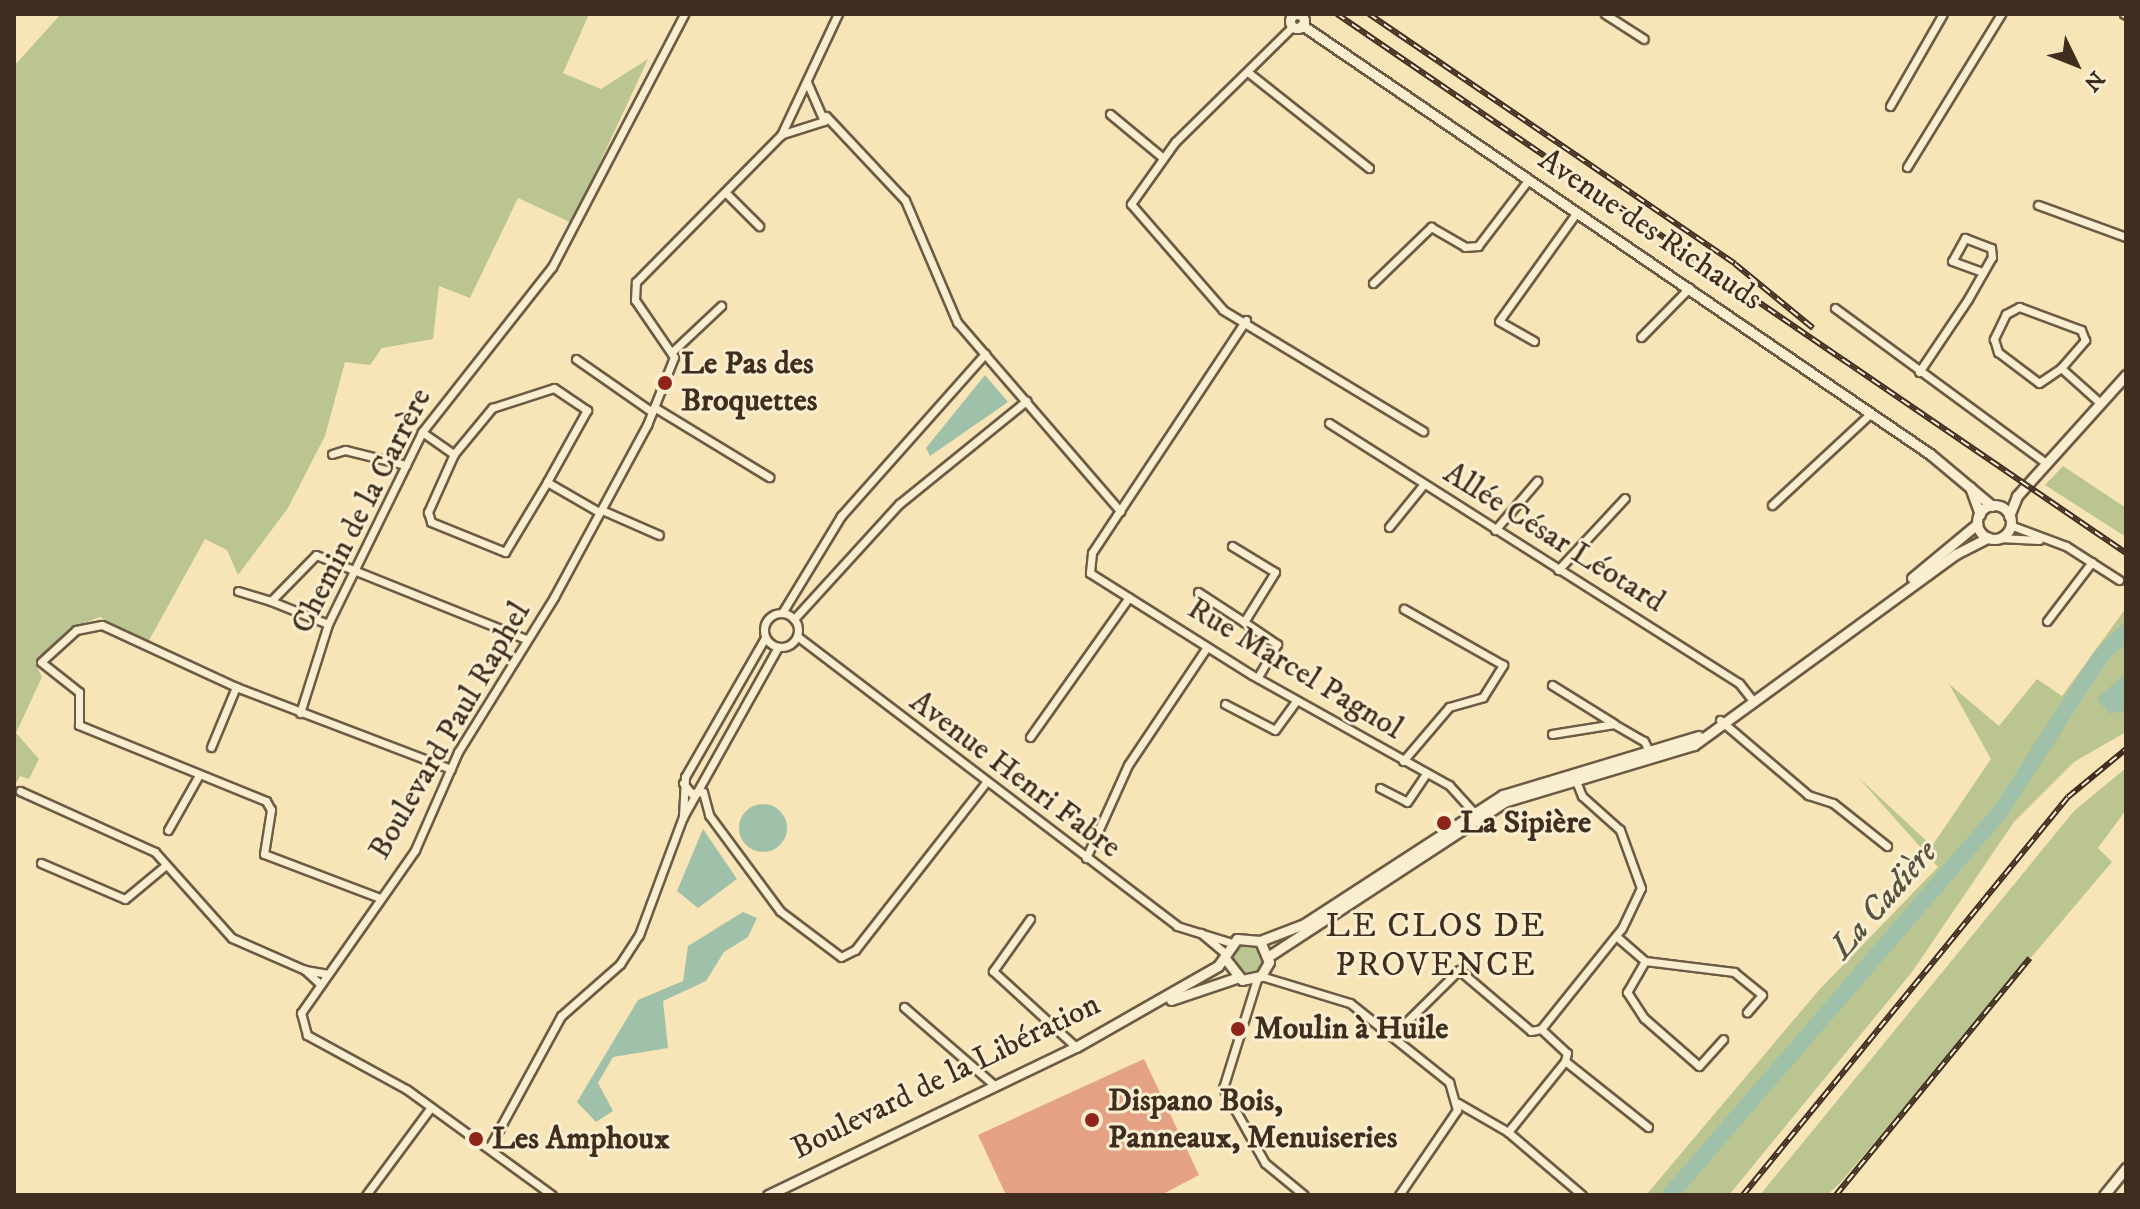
<!DOCTYPE html>
<meta charset="utf-8">
<style>
body{margin:0}
#map{position:relative;width:2140px;height:1209px;overflow:hidden;background:#f8e5b7;font-family:"IM FELL DW Pica",serif}
div>[style]{position:absolute}
[style*='--x']{left:calc(var(--x)*1px);top:calc(var(--y)*1px);width:calc(var(--w)*1px);rotate:calc(var(--a)*1deg)}
.green>*{inset:0;background:#bac591}
.round{border-radius:50%}
.water>*{inset:0;background:#9fc0a9}
.river>*{height:16px;margin:-8px;padding:0 8px;transform-origin:8px;border-radius:8px;background:#9fc0a9}
.building>*{inset:0;background:#e4a183}
.roads{filter:drop-shadow(2px 0 #6d5b45) drop-shadow(-2px 0 #6d5b45) drop-shadow(0 2px #6d5b45) drop-shadow(0 -2px #6d5b45)}
.minor>*{height:7px;margin:-3.5px;padding:0 3.5px;transform-origin:3.5px;border-radius:3.5px;background:#faeed0}
.minor>.ring{margin:-3.5px;padding:0;box-sizing:content-box;background:none;border:7px solid #faeed0;border-radius:50%}
.tertiary>*{height:9px;margin:-4.5px;padding:0 4.5px;transform-origin:4.5px;border-radius:4.5px;background:#faeed0}
.tertiary>.ring{margin:-4.5px;padding:0;box-sizing:content-box;background:none;border:9px solid #faeed0;border-radius:50%}
.rail>*{height:6px;margin-top:-3px;transform-origin:0;background:repeating-linear-gradient(90deg,#faeed0 0 9px,#3f2d1f 0 18px);box-sizing:border-box;border-block:2px solid #3f2d1f}
.dots>*{width:22px;height:22px;translate:-50% -50%;box-sizing:border-box;border:4px solid #faeed0;border-radius:50%}
span{translate:-50% -50%;white-space:nowrap;text-align:center;line-height:1.15;-webkit-text-stroke:6px #faeed0;paint-order:stroke}
.street-label{font-size:32px;color:#3f2d1f}
.poi-label{font-size:32px;color:#3f2d1f;font-weight:700}
.left{translate:0 -50%;text-align:left}
.water-label{font-size:34px;color:#575242;font-style:italic}
.neighbourhood-label{font-size:34px;color:#3f2d1f;letter-spacing:2px}
.frame{position:absolute;inset:0;border:16px solid #3f2d1f;pointer-events:none}
.north{position:absolute;left:2036px;top:24px;width:80px;height:80px;-webkit-text-stroke:6px #faeed0;paint-order:stroke;rotate:133deg;font-size:22px;font-weight:700;line-height:32px;text-align:center;color:#3f2d1f}
.north::after{content:'';display:block;margin:auto;width:28px;height:36px;background:#3f2d1f;clip-path:polygon(50% 0,100% 100%,50% 72%,0 100%)}
</style>
<div id="map">
<div class="green">
<i style="clip-path:polygon(61px 14px,589px 14px,563px 73px,601px 89px,648px 59px,572px 223px,518px 198px,470px 298px,439px 286px,433px 339px,382px 348px,370px 365px,345px 362px,325px 436px,288px 508px,238px 575px,227px 550px,205px 539px,147px 644px,100px 617px,69px 629px,35px 663px,42px 677px,16px 733px,39px 759px,29px 779px,20px 776px,14px 787px,14px 66px)"></i>
<i style="clip-path:polygon(2063px 466px,2126px 508px,2126px 537px,2045px 485px)"></i>
<i style="clip-path:polygon(2126px 608px,2126px 732px,2074px 762px,2014px 822px,1912px 972px,1729px 1195px,1646px 1195px,1819px 990px,1938px 867px,1858px 777px,1932px 846px,1991px 759px,1949px 684px,1999px 726px,2037px 679px,2062px 696px)"></i>
<i style="clip-path:polygon(2126px 768px,2126px 810px,2098px 848px,2112px 862px,1841px 1182px,1827px 1195px,1760px 1195px,2074px 811px)"></i>
<i class="round" style="left:1233px;top:944px;width:30px;height:30px"></i>
</div>
<div class="water">
<i style="clip-path:polygon(985px 375px,1008px 402px,930px 456px,926px 448px)"></i>
<i style="clip-path:polygon(2126px 673px,2126px 710px,2109px 714px,2097px 698px)"></i>
<i class="round" style="left:739px;top:804px;width:48px;height:48px"></i>
<i style="clip-path:polygon(703px 829px,737px 879px,698px 908px,677px 891px)"></i>
<i style="clip-path:polygon(743px 912px,757px 918px,748px 937px,724px 952px,706px 981px,663px 1001px,668px 1048px,613px 1057px,598px 1083px,613px 1111px,596px 1122px,577px 1102px,638px 1000px,683px 981px,688px 946px)"></i>
</div>
<div class="river">
<i style="--x:1670;--y:1195;--w:506;--a:-49.25"></i>
<i style="--x:2000;--y:812;--w:186;--a:-57.1"></i>
<i style="--x:2101;--y:656;--w:35;--a:-44"></i>
</div>
<div class="building">
<i style="clip-path:polygon(1144px 1059px,1199px 1175px,1161px 1195px,1006px 1195px,978px 1135px)"></i>
</div>
<div class="roads">
<div class="minor">
<i style="--x:1605;--y:14;--w:46;--a:32.7"></i>
<i style="--x:2124;--y:14;--w:2;--a:27"></i>
<i style="--x:1301;--y:15;--w:1;--a:-45"></i>
<i style="--x:1292;--y:27;--w:164;--a:135.5"></i>
<i style="--x:1175;--y:142;--w:76;--a:125.4"></i>
<i style="--x:1131;--y:204;--w:140;--a:49"></i>
<i style="--x:1223;--y:310;--w:234;--a:31.2"></i>
<i style="--x:1249;--y:73;--w:153;--a:38.4"></i>
<i style="--x:1890;--y:106;--w:106;--a:-60.1"></i>
<i style="--x:1110;--y:114;--w:67;--a:39.6"></i>
<i style="--x:826;--y:116;--w:115;--a:46.8"></i>
<i style="--x:905;--y:200;--w:133;--a:66.9"></i>
<i style="--x:957;--y:322;--w:250;--a:49.2"></i>
<i style="--x:783;--y:134;--w:43;--a:-17.6"></i>
<i style="--x:824;--y:121;--w:43;--a:-113.6"></i>
<i style="--x:1907;--y:167;--w:180;--a:-58.4"></i>
<i style="--x:728;--y:195;--w:44;--a:45"></i>
<i style="--x:2038;--y:205;--w:94;--a:20"></i>
<i style="--x:1373;--y:283;--w:81;--a:-44"></i>
<i style="--x:1431;--y:227;--w:39;--a:30"></i>
<i style="--x:1465;--y:247;--w:13;--a:-4"></i>
<i style="--x:1478;--y:246;--w:84;--a:-52.7"></i>
<i style="--x:1835;--y:308;--w:263;--a:36.3"></i>
<i style="--x:1246;--y:320;--w:279;--a:123.5"></i>
<i style="--x:1092;--y:553;--w:20;--a:96"></i>
<i style="--x:1090;--y:573;--w:191;--a:32.2"></i>
<i style="--x:1252;--y:675;--w:226;--a:29.2"></i>
<i style="--x:1449;--y:785;--w:43;--a:47.8"></i>
<i style="--x:1641;--y:337;--w:69;--a:-45.6"></i>
<i style="--x:1534;--y:341;--w:40;--a:-150.3"></i>
<i style="--x:1499;--y:321;--w:134;--a:-54.4"></i>
<i style="--x:673;--y:351;--w:66;--a:-43.2"></i>
<i style="--x:576;--y:359;--w:93;--a:34.9"></i>
<i style="--x:2061;--y:368;--w:37;--a:-49"></i>
<i style="--x:2085;--y:340;--w:11;--a:-112"></i>
<i style="--x:2081;--y:330;--w:66;--a:-159.6"></i>
<i style="--x:2019;--y:307;--w:15;--a:152"></i>
<i style="--x:2006;--y:314;--w:28;--a:116"></i>
<i style="--x:1994;--y:339;--w:14;--a:73"></i>
<i style="--x:1998;--y:352;--w:51;--a:37.1"></i>
<i style="--x:2039;--y:383;--w:27;--a:-34"></i>
<i style="--x:2061;--y:368;--w:52;--a:41.9"></i>
<i style="--x:1919;--y:372;--w:88;--a:-56.1"></i>
<i style="--x:1968;--y:299;--w:48;--a:-60.3"></i>
<i style="--x:1992;--y:257;--w:9;--a:-96"></i>
<i style="--x:1991;--y:248;--w:28;--a:-159"></i>
<i style="--x:1965;--y:238;--w:26;--a:119"></i>
<i style="--x:1952;--y:261;--w:33;--a:20"></i>
<i style="--x:654;--y:407;--w:135;--a:31.3"></i>
<i style="--x:1329;--y:423;--w:485;--a:32.4"></i>
<i style="--x:1739;--y:683;--w:24;--a:52"></i>
<i style="--x:422;--y:432;--w:39;--a:35"></i>
<i style="--x:454;--y:454;--w:60;--a:-50.4"></i>
<i style="--x:492;--y:408;--w:65;--a:-17.9"></i>
<i style="--x:554;--y:388;--w:40;--a:34"></i>
<i style="--x:587;--y:410;--w:82;--a:119.1"></i>
<i style="--x:547;--y:482;--w:60;--a:30"></i>
<i style="--x:332;--y:454;--w:14;--a:-17"></i>
<i style="--x:345;--y:450;--w:63;--a:13.8"></i>
<i style="--x:454;--y:454;--w:64;--a:114.1"></i>
<i style="--x:428;--y:512;--w:10;--a:73"></i>
<i style="--x:431;--y:522;--w:80;--a:22.1"></i>
<i style="--x:505;--y:552;--w:82;--a:-59"></i>
<i style="--x:1772;--y:505;--w:135;--a:-42.9"></i>
<i style="--x:602;--y:510;--w:62;--a:23.7"></i>
<i style="--x:2010;--y:525;--w:60;--a:20.6"></i>
<i style="--x:2066;--y:546;--w:63;--a:32.7"></i>
<i style="--x:1389;--y:527;--w:55;--a:-50.9"></i>
<i style="--x:1495;--y:530;--w:65;--a:-49.4"></i>
<i style="--x:1999;--y:538;--w:40;--a:2.9"></i>
<i style="--x:1232;--y:546;--w:50;--a:31.2"></i>
<i style="--x:1275;--y:572;--w:59;--a:121.8"></i>
<i style="--x:1244;--y:622;--w:40;--a:34"></i>
<i style="--x:1277;--y:644;--w:39;--a:120"></i>
<i style="--x:1558;--y:570;--w:98;--a:-47.1"></i>
<i style="--x:238;--y:591;--w:34;--a:17"></i>
<i style="--x:1198;--y:592;--w:55;--a:33.1"></i>
<i class="ring" style="left:764px;top:613px;width:27px;height:27px"></i>
<i style="--x:782;--y:613;--w:114;--a:-58.7"></i>
<i style="--x:841;--y:516;--w:217;--a:-48.4"></i>
<i style="--x:794;--y:619;--w:156;--a:-47.6"></i>
<i style="--x:899;--y:504;--w:164;--a:-39"></i>
<i style="--x:2047;--y:621;--w:74;--a:-52.7"></i>
<i style="--x:328;--y:624;--w:61;--a:-158"></i>
<i style="--x:271;--y:601;--w:64;--a:-45.6"></i>
<i style="--x:316;--y:555;--w:226;--a:21.8"></i>
<i style="--x:797;--y:636;--w:478;--a:37.3"></i>
<i style="--x:1177;--y:926;--w:58;--a:17.2"></i>
<i style="--x:1552;--y:685;--w:72;--a:31.9"></i>
<i style="--x:1225;--y:704;--w:56;--a:27.5"></i>
<i style="--x:1275;--y:730;--w:36;--a:-54"></i>
<i style="--x:300;--y:713;--w:93;--a:-72.5"></i>
<i style="--x:328;--y:624;--w:214;--a:-63.9"></i>
<i style="--x:422;--y:432;--w:210;--a:-51.8"></i>
<i style="--x:552;--y:267;--w:285;--a:-62.4"></i>
<i style="--x:1720;--y:720;--w:116;--a:40.4"></i>
<i style="--x:1808;--y:795;--w:26;--a:18"></i>
<i style="--x:1833;--y:803;--w:69;--a:38.5"></i>
<i style="--x:1552;--y:734;--w:63;--a:-9.2"></i>
<i style="--x:1614;--y:724;--w:34;--a:30"></i>
<i style="--x:1644;--y:741;--w:16;--a:63"></i>
<i style="--x:1030;--y:737;--w:171;--a:-54.7"></i>
<i style="--x:211;--y:747;--w:65;--a:-67.4"></i>
<i style="--x:1403;--y:761;--w:71;--a:-49.6"></i>
<i style="--x:1449;--y:707;--w:35;--a:-16"></i>
<i style="--x:1483;--y:697;--w:38;--a:-58"></i>
<i style="--x:1503;--y:665;--w:114;--a:-150.5"></i>
<i style="--x:683;--y:783;--w:13;--a:51"></i>
<i style="--x:691;--y:793;--w:12;--a:-5"></i>
<i style="--x:703;--y:792;--w:24;--a:75"></i>
<i style="--x:709;--y:815;--w:119;--a:53.5"></i>
<i style="--x:780;--y:911;--w:76;--a:37"></i>
<i style="--x:841;--y:957;--w:16;--a:-27"></i>
<i style="--x:855;--y:950;--w:214;--a:-52"></i>
<i style="--x:1380;--y:788;--w:30;--a:27"></i>
<i style="--x:1407;--y:802;--w:34;--a:-56"></i>
<i style="--x:20;--y:791;--w:148;--a:24.3"></i>
<i style="--x:155;--y:852;--w:115;--a:48.2"></i>
<i style="--x:232;--y:938;--w:80;--a:23.7"></i>
<i style="--x:683;--y:817;--w:40;--a:-87.1"></i>
<i style="--x:685;--y:777;--w:160;--a:-60.1"></i>
<i style="--x:168;--y:830;--w:63;--a:-60.6"></i>
<i style="--x:1086;--y:858;--w:102;--a:-65.7"></i>
<i style="--x:1128;--y:765;--w:142;--a:-56.2"></i>
<i style="--x:41;--y:863;--w:91;--a:23.2"></i>
<i style="--x:125;--y:899;--w:53;--a:-39.7"></i>
<i style="--x:380;--y:898;--w:124;--a:-159.2"></i>
<i style="--x:264;--y:854;--w:45;--a:-81"></i>
<i style="--x:271;--y:810;--w:10;--a:-119"></i>
<i style="--x:266;--y:801;--w:202;--a:-157.9"></i>
<i style="--x:79;--y:725;--w:33;--a:-90"></i>
<i style="--x:79;--y:692;--w:48;--a:-141.7"></i>
<i style="--x:41;--y:662;--w:47;--a:-42.4"></i>
<i style="--x:76;--y:630;--w:26;--a:-11"></i>
<i style="--x:102;--y:625;--w:148;--a:24.8"></i>
<i style="--x:236;--y:687;--w:230;--a:20.9"></i>
<i style="--x:1030;--y:919;--w:64;--a:125.4"></i>
<i style="--x:993;--y:971;--w:113;--a:42.5"></i>
<i style="--x:1201;--y:933;--w:33;--a:40"></i>
<i style="--x:1616;--y:936;--w:38;--a:41"></i>
<i style="--x:1645;--y:961;--w:90;--a:7"></i>
<i style="--x:1734;--y:972;--w:36;--a:39"></i>
<i style="--x:1762;--y:995;--w:23;--a:131"></i>
<i style="--x:1645;--y:961;--w:36;--a:120"></i>
<i style="--x:1627;--y:992;--w:31;--a:57"></i>
<i style="--x:1644;--y:1018;--w:73;--a:41.1"></i>
<i style="--x:1699;--y:1066;--w:36;--a:-48"></i>
<i style="--x:1261;--y:976;--w:93;--a:16.9"></i>
<i style="--x:1350;--y:1003;--w:127;--a:38.6"></i>
<i style="--x:1449;--y:1082;--w:29;--a:74"></i>
<i style="--x:1457;--y:1110;--w:103;--a:124.3"></i>
<i style="--x:1257;--y:979;--w:114;--a:107.3"></i>
<i style="--x:1223;--y:1088;--w:86;--a:60.8"></i>
<i style="--x:1265;--y:1163;--w:50;--a:39.4"></i>
<i style="--x:320;--y:984;--w:21;--a:-137"></i>
<i style="--x:305;--y:970;--w:22;--a:10"></i>
<i style="--x:904;--y:1007;--w:119;--a:40.9"></i>
<i style="--x:1541;--y:1029;--w:129;--a:-51.3"></i>
<i style="--x:1622;--y:928;--w:44;--a:-64.6"></i>
<i style="--x:1641;--y:888;--w:62;--a:-109.9"></i>
<i style="--x:1620;--y:830;--w:51;--a:-138.2"></i>
<i style="--x:1582;--y:796;--w:18;--a:-112"></i>
<i style="--x:1392;--y:1036;--w:94;--a:-44.6"></i>
<i style="--x:1459;--y:970;--w:94;--a:40.3"></i>
<i style="--x:1531;--y:1031;--w:10;--a:-11"></i>
<i style="--x:1541;--y:1029;--w:35;--a:43"></i>
<i style="--x:1567;--y:1053;--w:8;--a:104"></i>
<i style="--x:1565;--y:1061;--w:106;--a:38.5"></i>
<i style="--x:1458;--y:1103;--w:58;--a:30.1"></i>
<i style="--x:1508;--y:1132;--w:97;--a:40.4"></i>
<i style="--x:1508;--y:1132;--w:91;--a:-51.2"></i>
<i style="--x:489;--y:1148;--w:150;--a:-61.4"></i>
<i style="--x:561;--y:1016;--w:79;--a:-41.4"></i>
<i style="--x:620;--y:964;--w:35;--a:-57"></i>
<i style="--x:639;--y:935;--w:126;--a:-69.6"></i>
<i style="--x:683;--y:817;--w:195;--a:-60.8"></i>
<i style="--x:366;--y:1195;--w:109;--a:-53.5"></i>
<i style="--x:552;--y:1195;--w:180;--a:-144"></i>
<i style="--x:406;--y:1089;--w:113;--a:-151.4"></i>
<i style="--x:307;--y:1035;--w:23;--a:-105"></i>
<i style="--x:301;--y:1013;--w:199;--a:-55"></i>
<i style="--x:415;--y:850;--w:107;--a:-66.3"></i>
<i style="--x:458;--y:752;--w:182;--a:-58.2"></i>
<i style="--x:554;--y:597;--w:196;--a:-61.6"></i>
<i style="--x:647;--y:425;--w:73;--a:-68.3"></i>
<i style="--x:674;--y:357;--w:69;--a:-124.4"></i>
<i style="--x:635;--y:300;--w:18;--a:-87"></i>
<i style="--x:636;--y:282;--w:206;--a:-45.4"></i>
<i style="--x:781;--y:135;--w:134;--a:-64.8"></i>
</div>
<div class="tertiary">
<i class="ring" style="left:1290px;top:14px;width:5px;height:5px"></i>
<i style="--x:1302;--y:25;--w:761;--a:34.34"></i>
<i style="--x:1930;--y:454;--w:81;--a:40"></i>
<i style="--x:1970;--y:487;--w:29;--a:70"></i>
<i class="ring" style="left:1977px;top:505px;width:25px;height:25px"></i>
<i style="--x:2009;--y:516;--w:22;--a:-68"></i>
<i style="--x:2017;--y:496;--w:163;--a:-48"></i>
<i style="--x:1912;--y:578;--w:85;--a:-39.7"></i>
<i style="--x:1260;--y:941;--w:47;--a:-21.1"></i>
<i style="--x:1304;--y:924;--w:237;--a:-33"></i>
<i style="--x:1503;--y:795;--w:204;--a:-16.8"></i>
<i style="--x:1269;--y:956;--w:281;--a:-33.2"></i>
<i style="--x:1504;--y:802;--w:198;--a:-16.7"></i>
<i style="--x:1694;--y:745;--w:324;--a:-36.1"></i>
<i style="--x:1956;--y:554;--w:36;--a:-27"></i>
<i style="--x:1171;--y:1000;--w:69;--a:-18.7"></i>
<i style="--x:768;--y:1195;--w:342;--a:-25.7"></i>
<i style="--x:1076;--y:1047;--w:163;--a:-29.7"></i>
<i style="--x:1218;--y:966;--w:33;--a:-55"></i>
<i style="--x:1237;--y:939;--w:23;--a:5"></i>
<i style="--x:1260;--y:941;--w:23;--a:67"></i>
<i style="--x:1269;--y:962;--w:16;--a:120"></i>
<i style="--x:1261;--y:976;--w:19;--a:168"></i>
<i style="--x:1242;--y:980;--w:28;--a:-128"></i>
<i style="--x:2104;--y:1195;--w:35;--a:-51"></i>
</div>
</div>
<div class="rail">
<i style="--x:1337;--y:14;--w:956;--a:34.34"></i>
<i style="--x:1369;--y:14;--w:443;--a:34.3"></i>
<i style="--x:1735;--y:264;--w:101;--a:39.4"></i>
<i style="--x:1743;--y:1195;--w:514;--a:-50.77"></i>
<i style="--x:2068;--y:797;--w:75;--a:-39.6"></i>
<i style="--x:1836;--y:1195;--w:306;--a:-50.7"></i>
</div>
<div class="dots">
<i style="left:665px;top:383px;background:#8f2418"></i>
<i style="left:1444px;top:823px;background:#8f2418"></i>
<i style="left:1238px;top:1029px;background:#8f2418"></i>
<i style="left:1092px;top:1120px;background:#8f2418"></i>
<i style="left:476px;top:1139px;background:#8f2418"></i>
</div>
<div class="street-label">
<span style="left:1650px;top:230px;rotate:34deg">Avenue des Richauds</span>
<span style="left:362px;top:511px;rotate:-63deg">Chemin de la Carrère</span>
<span style="left:1554px;top:538px;rotate:32deg">Allée César Léotard</span>
<span style="left:1295px;top:669px;rotate:31deg">Rue Marcel Pagnol</span>
<span style="left:450px;top:731px;rotate:-60deg">Boulevard Paul Raphel</span>
<span style="left:1015px;top:775px;rotate:37deg">Avenue Henri Fabre</span>
<span style="left:946px;top:1077px;rotate:-26deg">Boulevard de la Libération</span>
</div>
<div class="poi-label">
<span class="left" style="left:681px;top:383px">Le Pas des<br>Broquettes</span>
<span class="left" style="left:1460px;top:823px">La Sipière</span>
<span class="left" style="left:1254px;top:1029px">Moulin à Huile</span>
<span class="left" style="left:1108px;top:1120px">Dispano Bois,<br>Panneaux, Menuiseries</span>
<span class="left" style="left:492px;top:1139px">Les Amphoux</span>
</div>
<div class="water-label">
<span style="left:1884px;top:900px;rotate:-49deg">La Cadière</span>
</div>
<div class="neighbourhood-label">
<span style="left:1436px;top:946px">LE CLOS DE<br>PROVENCE</span>
</div>
<div class="frame"></div>
<div class="north">N</div>
</div>
